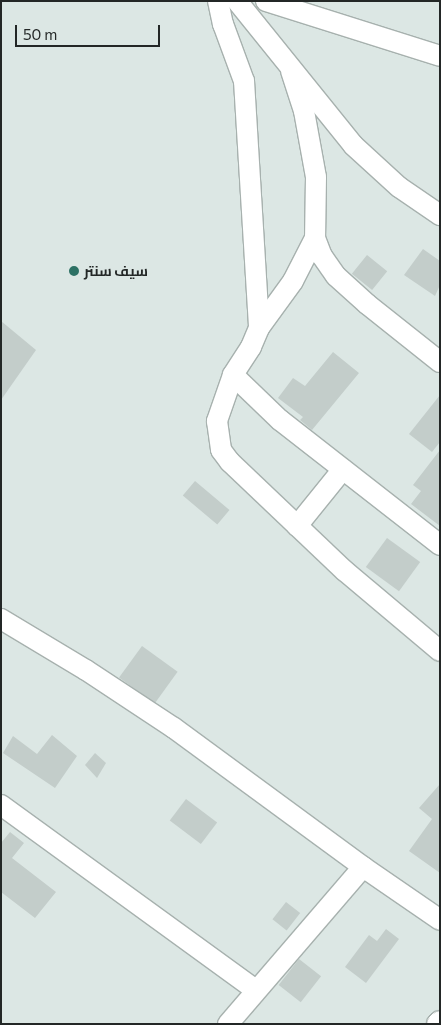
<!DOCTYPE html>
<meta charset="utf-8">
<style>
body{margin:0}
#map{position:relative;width:441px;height:1025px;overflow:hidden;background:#dce7e4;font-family:Commissioner,Cairo,sans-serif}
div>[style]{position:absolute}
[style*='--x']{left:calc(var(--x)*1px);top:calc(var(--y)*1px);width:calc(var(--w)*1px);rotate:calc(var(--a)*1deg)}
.building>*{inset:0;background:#c3cdca;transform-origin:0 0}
.roads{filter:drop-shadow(1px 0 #a7b1ae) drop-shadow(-1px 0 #a7b1ae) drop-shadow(0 1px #a7b1ae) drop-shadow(0 -1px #a7b1ae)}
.street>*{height:20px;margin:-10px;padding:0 10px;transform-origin:10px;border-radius:10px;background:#fff}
.dots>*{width:14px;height:14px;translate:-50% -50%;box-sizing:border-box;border:2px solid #dce7e4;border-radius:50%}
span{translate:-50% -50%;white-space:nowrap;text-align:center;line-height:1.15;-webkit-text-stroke:5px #dce7e4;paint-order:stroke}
.poi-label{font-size:14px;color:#232726;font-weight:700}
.left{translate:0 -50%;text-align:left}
.frame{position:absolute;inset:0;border:2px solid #232726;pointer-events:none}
.scale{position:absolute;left:15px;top:25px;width:145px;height:22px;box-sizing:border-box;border:2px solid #232726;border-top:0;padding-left:6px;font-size:15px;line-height:18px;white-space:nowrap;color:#232726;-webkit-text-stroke:4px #dce7e4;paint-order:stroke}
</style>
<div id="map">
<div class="building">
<i style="clip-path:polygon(423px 249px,440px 261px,440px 285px,435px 296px,404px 275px)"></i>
<i style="left:367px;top:255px;width:26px;height:24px;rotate:39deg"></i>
<i style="clip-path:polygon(1px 321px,36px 350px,1px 400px)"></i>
<i style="clip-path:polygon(333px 352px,359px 373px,312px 430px,300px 420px,303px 417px,278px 398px,293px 378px,305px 386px)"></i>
<i style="clip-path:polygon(440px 395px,440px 442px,432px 452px,409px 434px)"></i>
<i style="clip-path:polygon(440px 450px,440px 526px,411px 504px,421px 491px,413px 485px)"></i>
<i style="left:195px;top:481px;width:45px;height:19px;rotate:40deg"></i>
<i style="left:387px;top:538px;width:41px;height:36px;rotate:36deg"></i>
<i style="left:142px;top:646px;width:44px;height:39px;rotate:36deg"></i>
<i style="clip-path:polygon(52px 735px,77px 756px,55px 788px,3px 753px,13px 736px,37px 754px)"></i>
<i style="clip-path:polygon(95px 753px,106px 763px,97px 778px,85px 765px)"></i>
<i style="clip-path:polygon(440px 784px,440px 873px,409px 851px,432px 819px,419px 808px)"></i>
<i style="left:186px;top:799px;width:39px;height:27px;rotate:37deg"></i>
<i style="clip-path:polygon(10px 832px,24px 843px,12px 858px,56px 892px,35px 918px,1px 892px,1px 843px)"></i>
<i style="left:286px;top:902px;width:18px;height:22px;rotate:38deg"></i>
<i style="clip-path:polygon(386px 929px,399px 939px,366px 983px,345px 967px,369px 935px,377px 941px)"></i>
<i style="left:299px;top:959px;width:28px;height:33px;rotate:38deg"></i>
</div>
<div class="roads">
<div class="street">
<i style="--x:218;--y:1;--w:24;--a:78"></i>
<i style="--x:223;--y:24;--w:61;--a:69.8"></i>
<i style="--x:244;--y:81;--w:247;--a:86.5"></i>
<i style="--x:259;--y:328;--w:21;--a:113"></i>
<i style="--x:251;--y:347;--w:33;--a:123"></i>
<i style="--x:233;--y:375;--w:49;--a:109.2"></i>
<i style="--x:217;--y:421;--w:29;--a:82"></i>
<i style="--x:221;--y:450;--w:15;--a:53"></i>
<i style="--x:230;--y:462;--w:158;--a:43.5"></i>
<i style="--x:345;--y:571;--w:124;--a:40.1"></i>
<i style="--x:237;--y:1;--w:185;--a:51.1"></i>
<i style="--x:353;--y:145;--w:62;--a:42.4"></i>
<i style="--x:399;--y:187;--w:50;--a:34.3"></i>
<i style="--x:266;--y:1;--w:182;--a:17.5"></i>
<i style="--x:291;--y:71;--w:42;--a:72"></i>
<i style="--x:304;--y:111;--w:67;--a:79.7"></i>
<i style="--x:316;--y:177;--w:61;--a:90.9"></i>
<i style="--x:315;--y:238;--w:19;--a:69"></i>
<i style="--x:322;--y:256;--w:24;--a:55"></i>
<i style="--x:336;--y:276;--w:42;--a:42.1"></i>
<i style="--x:367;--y:304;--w:93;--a:38.5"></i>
<i style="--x:259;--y:328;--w:58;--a:-54.1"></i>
<i style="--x:293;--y:281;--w:48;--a:-62.9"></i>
<i style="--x:233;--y:375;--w:65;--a:43.8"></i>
<i style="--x:280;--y:420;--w:203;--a:38"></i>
<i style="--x:297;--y:526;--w:73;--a:-51.1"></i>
<i style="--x:1;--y:619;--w:99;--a:31"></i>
<i style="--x:86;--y:670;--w:105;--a:33.4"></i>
<i style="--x:174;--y:728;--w:235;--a:36.3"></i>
<i style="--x:363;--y:867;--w:93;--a:34.5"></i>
<i style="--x:1;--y:805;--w:315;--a:36"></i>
<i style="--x:228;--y:1024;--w:207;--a:-49.3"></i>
<i style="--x:437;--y:1024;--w:4;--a:-45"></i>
</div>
</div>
<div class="dots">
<i style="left:74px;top:271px;background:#2d7164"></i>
</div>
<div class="poi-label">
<span class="left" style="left:84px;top:271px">سيف سنتر</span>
</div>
<div class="frame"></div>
<div class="scale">50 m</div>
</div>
